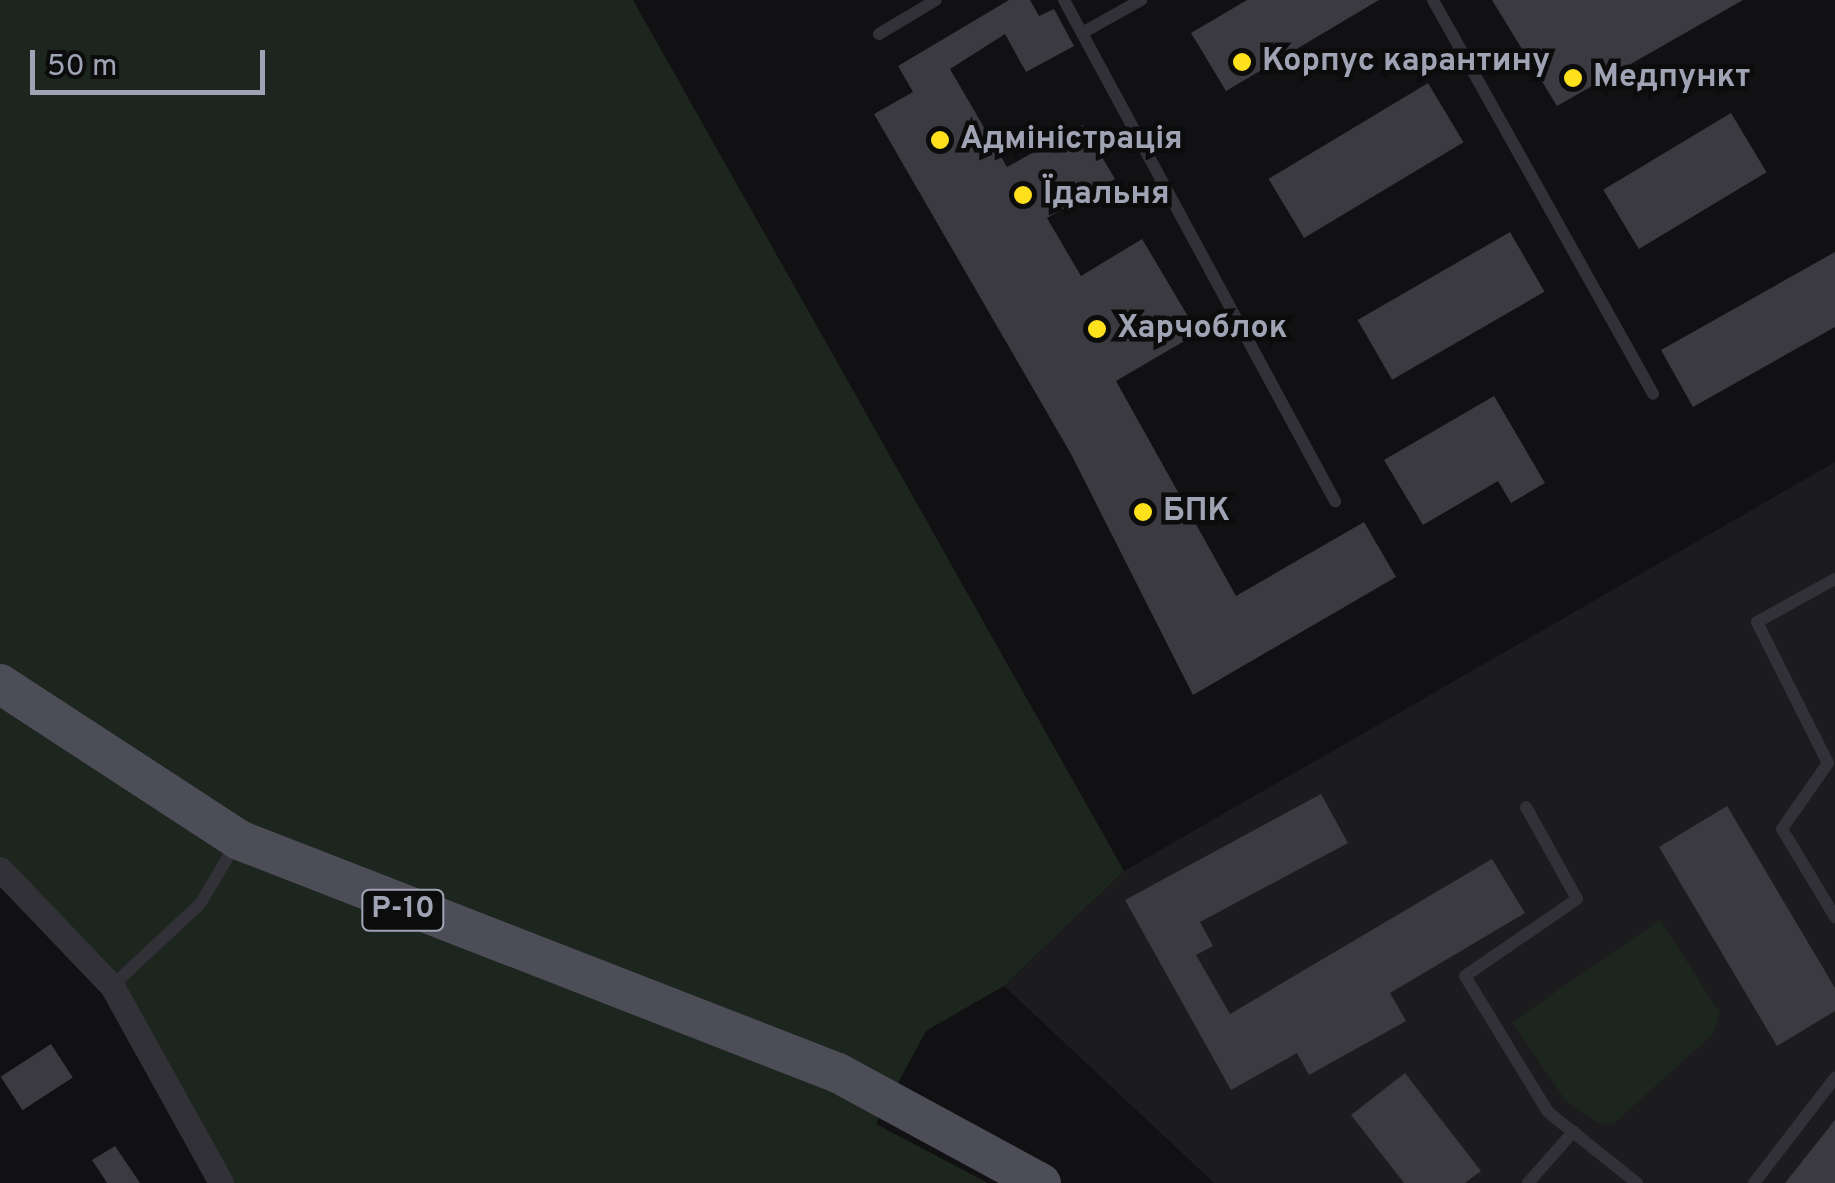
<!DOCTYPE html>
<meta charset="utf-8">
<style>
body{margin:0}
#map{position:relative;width:1835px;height:1183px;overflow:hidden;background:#111012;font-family:Overpass,sans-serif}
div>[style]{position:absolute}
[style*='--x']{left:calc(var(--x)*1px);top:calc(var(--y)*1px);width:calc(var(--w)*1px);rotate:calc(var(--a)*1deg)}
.built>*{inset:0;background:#1c1c1f}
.green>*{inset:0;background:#1d251f}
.building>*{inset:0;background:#3a3a40;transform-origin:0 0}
.service>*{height:12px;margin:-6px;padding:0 6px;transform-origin:6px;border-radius:6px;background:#313137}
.minor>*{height:25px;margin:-12.5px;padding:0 12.5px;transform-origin:12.5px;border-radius:12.5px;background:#313137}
.primary>*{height:40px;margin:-20px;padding:0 20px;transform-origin:20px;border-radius:20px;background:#4d4d57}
.dots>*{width:28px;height:28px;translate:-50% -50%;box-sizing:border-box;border:5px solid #0c0c0d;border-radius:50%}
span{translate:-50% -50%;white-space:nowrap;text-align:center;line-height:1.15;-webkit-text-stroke:9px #0c0c0d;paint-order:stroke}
.shield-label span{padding:2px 8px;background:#0c0c0d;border:2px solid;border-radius:8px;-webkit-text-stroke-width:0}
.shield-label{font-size:30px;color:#a0a3b4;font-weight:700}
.poi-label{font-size:32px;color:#a0a3b4;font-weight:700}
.left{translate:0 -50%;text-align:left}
.scale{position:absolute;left:30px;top:50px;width:235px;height:45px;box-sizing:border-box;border:5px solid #a0a3b4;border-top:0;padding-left:12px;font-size:30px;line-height:35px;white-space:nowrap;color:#a0a3b4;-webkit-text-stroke:8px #0c0c0d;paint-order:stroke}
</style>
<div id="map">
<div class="built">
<i style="clip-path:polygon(1835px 462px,1835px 1183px,1214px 1183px,1004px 986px,1124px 871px)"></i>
</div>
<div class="green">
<i style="clip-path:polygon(0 0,633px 0,1124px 871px,1004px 986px,926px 1031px,876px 1124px,988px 1183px,221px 1183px,112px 986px,0 869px)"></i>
<i style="clip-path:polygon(1660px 920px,1720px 1013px,1712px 1035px,1613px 1124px,1598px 1123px,1566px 1101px,1512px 1022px)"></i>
</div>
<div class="building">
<i style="clip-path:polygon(1009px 0,1030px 0,1039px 16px,1054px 9px,1074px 46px,1026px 72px,1005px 34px,950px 69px,1007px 167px,1083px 125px,1115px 179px,1047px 218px,1081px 276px,1142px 239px,1198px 333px,1116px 381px,1236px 596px,1364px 522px,1396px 577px,1193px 695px,1071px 454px,874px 114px,913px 92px,898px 66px)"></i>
<i style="clip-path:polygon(1247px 0,1379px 0,1226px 91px,1191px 33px)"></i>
<i style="clip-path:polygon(1492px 0,1743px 0,1557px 106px)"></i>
<i style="left:1428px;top:83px;width:69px;height:186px;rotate:59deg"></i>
<i style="left:1731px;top:113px;width:69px;height:149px;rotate:59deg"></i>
<i style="left:1510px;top:232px;width:69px;height:176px;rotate:60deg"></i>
<i style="clip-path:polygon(1835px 252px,1835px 327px,1693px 407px,1661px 350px)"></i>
<i style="clip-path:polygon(1494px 396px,1545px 483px,1511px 503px,1498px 481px,1423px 525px,1384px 460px)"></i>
<i style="clip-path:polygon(1321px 794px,1348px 843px,1200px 922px,1213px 946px,1196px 955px,1230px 1014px,1492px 859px,1525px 913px,1390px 993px,1406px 1021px,1309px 1075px,1297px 1053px,1231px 1090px,1125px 900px)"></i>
<i style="clip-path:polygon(1727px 806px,1835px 988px,1835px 1011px,1777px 1046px,1659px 847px)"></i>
<i style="left:51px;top:1044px;width:40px;height:60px;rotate:57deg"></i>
<i style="clip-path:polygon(1405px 1073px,1481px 1171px,1465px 1183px,1404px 1183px,1351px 1115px)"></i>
<i style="clip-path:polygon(1835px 1120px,1835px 1183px,1785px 1183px)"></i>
<i style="clip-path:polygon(115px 1146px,140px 1183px,107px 1183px,92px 1160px)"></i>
</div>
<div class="service">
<i style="--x:1064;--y:0;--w:570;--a:61.59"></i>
<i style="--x:1433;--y:0;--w:451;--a:60.8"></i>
<i style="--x:1082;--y:33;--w:68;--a:-29.2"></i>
<i style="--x:879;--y:34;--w:66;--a:-30.8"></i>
<i style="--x:1835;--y:579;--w:89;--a:151.1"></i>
<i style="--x:1757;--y:622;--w:158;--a:63.3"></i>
<i style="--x:1828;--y:763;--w:80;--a:124.9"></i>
<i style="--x:1782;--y:829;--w:103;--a:58.9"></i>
<i style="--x:1526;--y:807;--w:105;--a:61"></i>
<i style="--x:1577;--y:899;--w:136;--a:145.5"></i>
<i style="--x:1465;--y:976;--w:159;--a:58.6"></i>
<i style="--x:1548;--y:1112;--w:114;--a:38.6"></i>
<i style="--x:112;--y:986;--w:120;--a:-43"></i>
<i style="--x:200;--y:904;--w:72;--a:-59.2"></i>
<i style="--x:1528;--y:1183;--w:69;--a:-48.5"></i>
<i style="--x:1754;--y:1183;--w:133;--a:-52.4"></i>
</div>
<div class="minor">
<i style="--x:0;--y:869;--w:162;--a:46.3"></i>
<i style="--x:112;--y:986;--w:225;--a:61"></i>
</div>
<div class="primary">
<i style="--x:0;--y:684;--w:285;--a:33.1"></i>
<i style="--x:239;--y:840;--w:643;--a:21.26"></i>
<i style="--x:838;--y:1073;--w:231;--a:28.5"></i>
</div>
<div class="dots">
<i style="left:1242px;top:62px;background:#ffe01c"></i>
<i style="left:1573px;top:78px;background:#ffe01c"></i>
<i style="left:940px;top:140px;background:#ffe01c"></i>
<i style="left:1023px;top:195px;background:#ffe01c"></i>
<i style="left:1097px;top:329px;background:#ffe01c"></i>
<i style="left:1143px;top:512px;background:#ffe01c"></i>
</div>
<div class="shield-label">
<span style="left:403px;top:910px">Р-10</span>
</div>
<div class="poi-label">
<span class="left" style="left:1262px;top:62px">Корпус карантину</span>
<span class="left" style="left:1593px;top:78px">Медпункт</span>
<span class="left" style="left:960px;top:140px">Адміністрація</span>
<span class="left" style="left:1043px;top:195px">Їдальня</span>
<span class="left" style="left:1117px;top:329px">Харчоблок</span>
<span class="left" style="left:1163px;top:512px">БПК</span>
</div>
<div class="scale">50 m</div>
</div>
